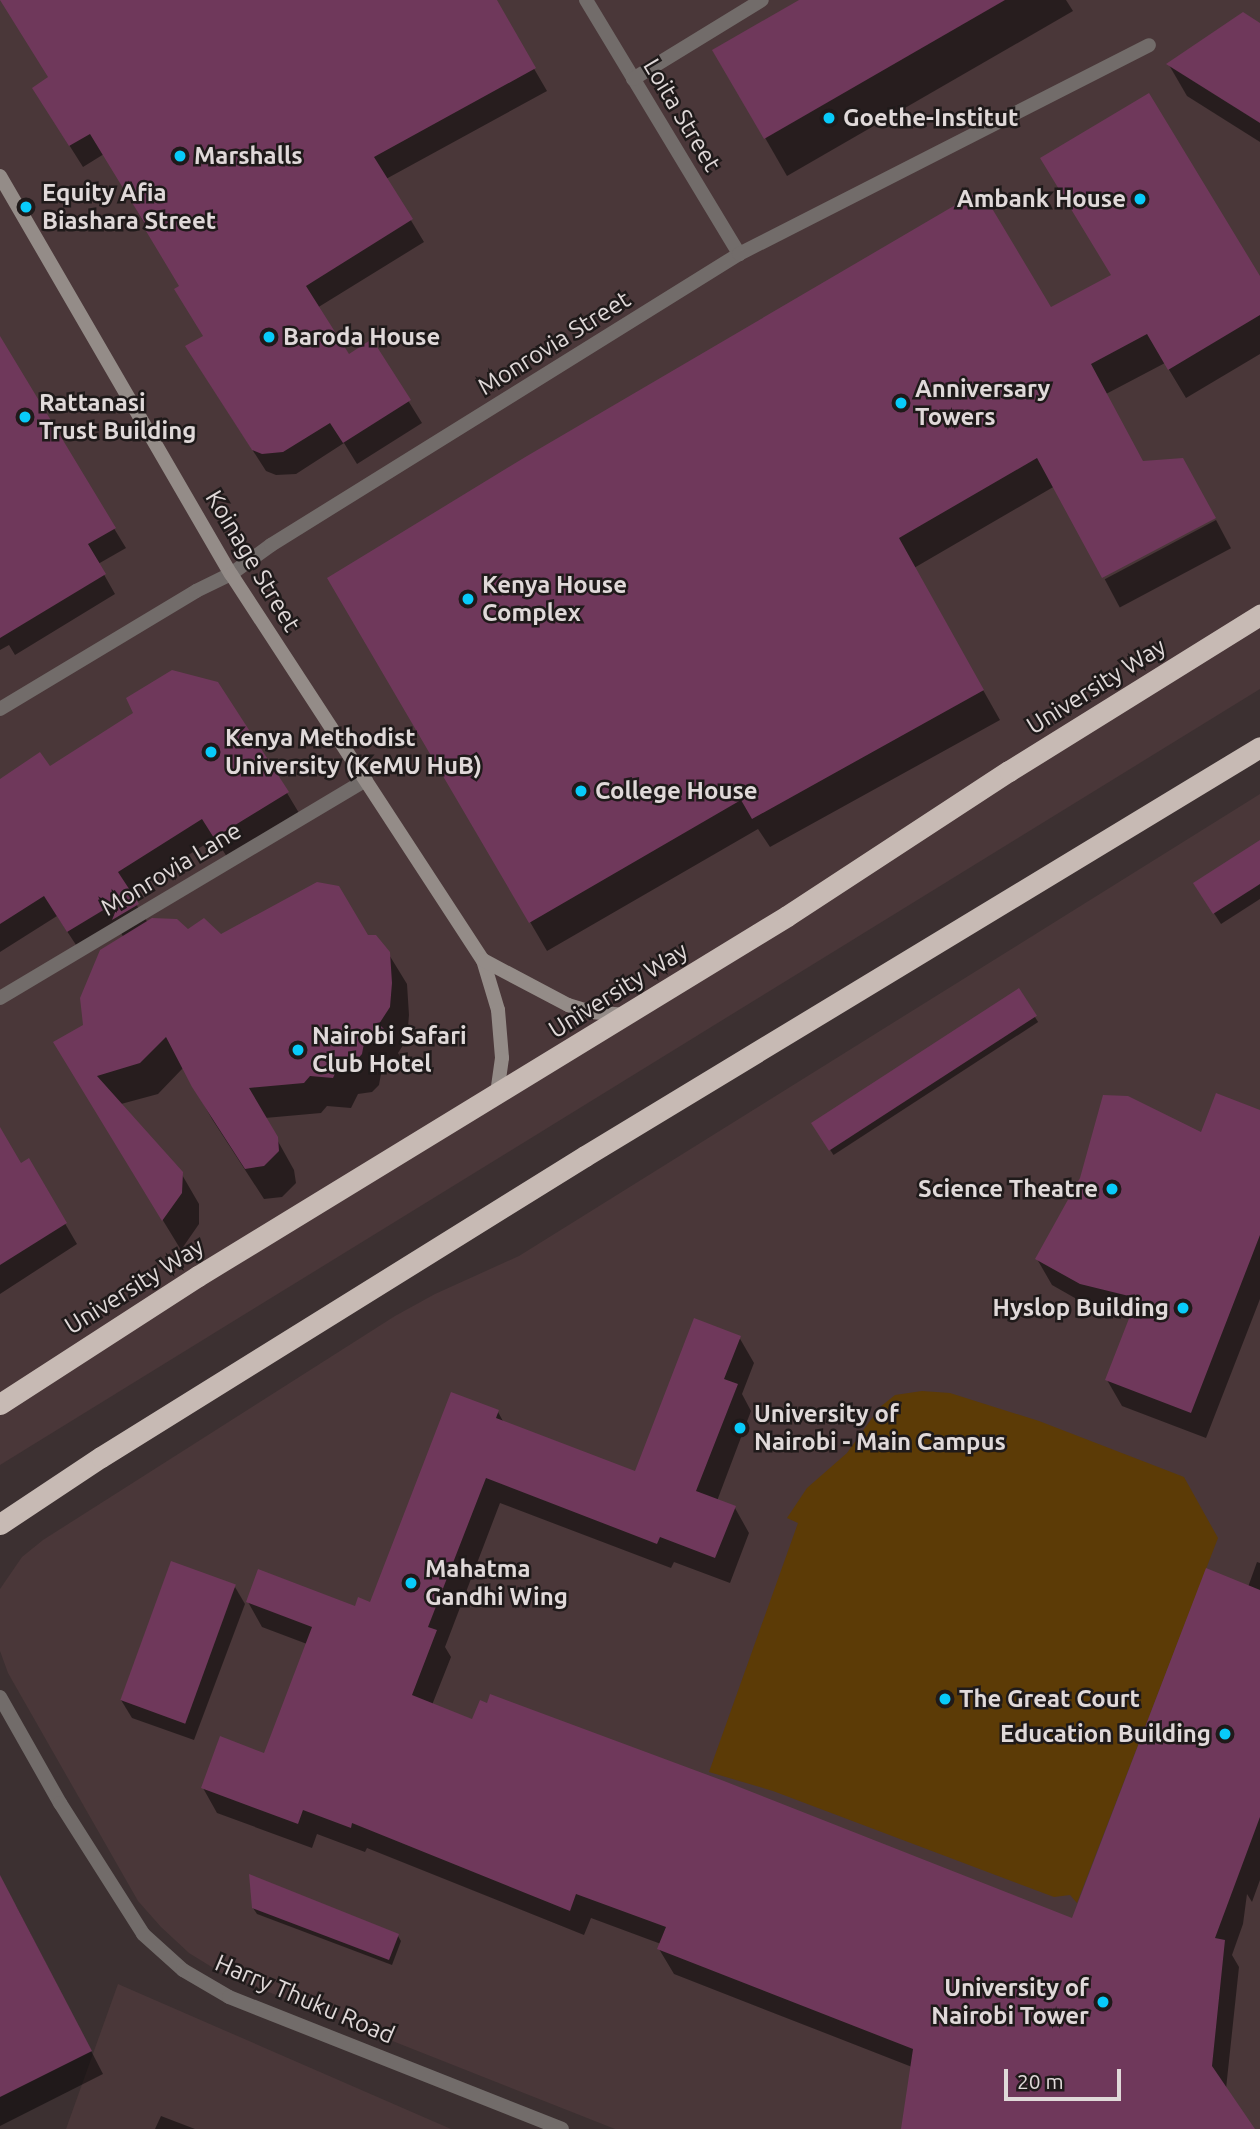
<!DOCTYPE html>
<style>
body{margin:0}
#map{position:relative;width:1260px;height:2129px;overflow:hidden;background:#3c3031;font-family:Ubuntu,sans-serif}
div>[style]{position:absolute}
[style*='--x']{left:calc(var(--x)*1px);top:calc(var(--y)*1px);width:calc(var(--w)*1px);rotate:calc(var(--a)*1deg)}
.built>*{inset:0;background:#4a3739}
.green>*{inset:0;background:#5c3b06}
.shadow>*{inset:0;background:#0007;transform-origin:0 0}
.building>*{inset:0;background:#6f385b;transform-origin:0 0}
.street>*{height:14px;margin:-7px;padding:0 7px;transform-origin:7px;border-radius:7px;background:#726c6a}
.secondary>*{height:14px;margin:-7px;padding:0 7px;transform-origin:7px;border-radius:7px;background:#948c88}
.highway>*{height:21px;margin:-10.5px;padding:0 10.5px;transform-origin:10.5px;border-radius:10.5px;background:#c7bab4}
.dots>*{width:19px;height:19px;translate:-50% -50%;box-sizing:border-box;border:4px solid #1f1a1a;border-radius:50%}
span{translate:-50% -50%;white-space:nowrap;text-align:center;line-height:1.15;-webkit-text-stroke:5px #1f1a1a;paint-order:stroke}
.street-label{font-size:24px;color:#e0d9d9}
.poi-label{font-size:24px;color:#e0d9d9;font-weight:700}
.left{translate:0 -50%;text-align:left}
.right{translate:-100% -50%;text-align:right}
.scale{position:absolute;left:1004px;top:2069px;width:117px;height:32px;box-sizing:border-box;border:4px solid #e0d9d9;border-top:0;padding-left:9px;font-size:21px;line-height:24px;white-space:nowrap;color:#e0d9d9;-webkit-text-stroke:5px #1f1a1a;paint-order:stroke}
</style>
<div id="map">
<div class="built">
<i style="clip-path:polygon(0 0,1260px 0,1260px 689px,0 1465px)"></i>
<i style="clip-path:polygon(1260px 794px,1260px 2129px,615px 2129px,223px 1974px,189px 1953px,161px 1927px,138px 1901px,8px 1673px,0 1651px,0 1589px,22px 1557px,43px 1540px,395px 1316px,435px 1294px,519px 1256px)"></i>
<i style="clip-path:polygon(118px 1984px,451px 2129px,66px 2129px)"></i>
</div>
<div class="green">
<i style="clip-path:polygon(922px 1391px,950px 1393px,1039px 1421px,1184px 1477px,1218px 1538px,1077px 1903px,1070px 1895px,1054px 1897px,773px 1791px,709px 1772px,798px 1523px,787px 1518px,807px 1488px,847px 1453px,880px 1407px,895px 1395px)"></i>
</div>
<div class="shadow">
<i style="clip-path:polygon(1px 0,494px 0,547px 91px,386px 179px,424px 242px,317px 308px,348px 356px,371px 341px,422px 423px,357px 464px,344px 443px,296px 474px,276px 475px,266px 471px,200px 368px,204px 337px,181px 286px,104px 154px,83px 167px,47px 110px,50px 78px)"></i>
<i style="clip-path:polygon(803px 0,1066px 0,1073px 11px,787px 176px,715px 51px)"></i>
<i style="clip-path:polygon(1260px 25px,1260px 142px,1187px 96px,1169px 65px)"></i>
<i style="clip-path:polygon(1113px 276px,1260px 281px,1260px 354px,1186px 398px,1165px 363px,1106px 394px,1055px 486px,914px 568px,1000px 720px,770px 847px,758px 829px,547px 951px,329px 578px,1051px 309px)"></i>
<i style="clip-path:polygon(0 342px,126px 548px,98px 564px,115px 594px,15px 655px,9px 645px,0 650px)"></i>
<i style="left:1216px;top:520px;width:32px;height:126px;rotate:62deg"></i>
<i style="clip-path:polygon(49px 769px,287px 793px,299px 813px,227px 857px,215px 838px,129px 893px,148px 923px,221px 936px,367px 936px,388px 953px,407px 984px,409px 1015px,407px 1039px,398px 1053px,406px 1066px,381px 1074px,379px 1085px,372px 1092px,358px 1094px,351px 1108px,327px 1106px,321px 1113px,265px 1118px,294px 1170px,296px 1183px,282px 1197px,264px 1199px,212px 1119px,183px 1068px,158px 1094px,121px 1104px,181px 1173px,199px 1204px,199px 1224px,181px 1250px,73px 1073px,85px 1026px,124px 938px,118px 928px,80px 951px,57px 916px,0 952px,0 781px)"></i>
<i style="clip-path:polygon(1260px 852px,1260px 899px,1221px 924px,1202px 895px)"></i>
<i style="left:1018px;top:991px;width:37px;height:244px;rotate:57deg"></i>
<i style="clip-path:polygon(1260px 1112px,1260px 1299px,1206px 1438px,1122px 1406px,1107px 1380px,1131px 1318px,1096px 1310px,1052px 1285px,1037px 1259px,1202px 1134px)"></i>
<i style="clip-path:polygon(0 1132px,20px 1165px,28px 1160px,77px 1244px,0 1294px)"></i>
<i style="clip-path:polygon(739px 1337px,754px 1363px,742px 1394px,751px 1411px,717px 1501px,735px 1508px,749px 1533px,730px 1583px,674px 1562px,671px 1568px,500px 1503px,445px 1647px,451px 1657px,432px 1705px,473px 1722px,1073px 1920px,1248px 1587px,1257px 1562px,1260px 1563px,1260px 1880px,1252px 1902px,1247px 1894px,1243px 1924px,1232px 1955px,1239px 1967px,1226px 2089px,1253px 2129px,903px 2129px,912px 2067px,674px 1974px,659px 1949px,661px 1944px,591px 1918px,584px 1935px,367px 1848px,365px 1852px,317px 1834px,312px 1848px,217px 1813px,203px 1788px,265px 1755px,307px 1644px,262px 1627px,248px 1602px,356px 1608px,371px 1605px,498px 1412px,504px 1423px,636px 1473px)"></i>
<i style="clip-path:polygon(235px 1587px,245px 1604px,194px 1740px,132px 1718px,121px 1700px)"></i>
<i style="clip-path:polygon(0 1885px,16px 1906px,103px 2074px,0 2126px)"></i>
<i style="clip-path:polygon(253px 1908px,398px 1936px,401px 1941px,392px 1965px,257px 1914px)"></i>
<i style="clip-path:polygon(161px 2116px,195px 2129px,155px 2129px)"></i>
</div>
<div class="building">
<i style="clip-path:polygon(0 0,497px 0,536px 68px,374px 157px,413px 219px,306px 286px,349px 354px,372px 339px,411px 400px,343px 443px,330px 423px,283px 452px,262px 454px,252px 450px,185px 346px,203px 336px,174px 289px,179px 286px,143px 226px,145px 224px,90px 134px,69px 146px,32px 88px,48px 77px)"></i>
<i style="clip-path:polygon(799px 0,1005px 0,764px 139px,712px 50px)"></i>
<i style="clip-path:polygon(1243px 12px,1260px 23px,1260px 123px,1166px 64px)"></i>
<i style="clip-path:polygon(1149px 93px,1260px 276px,1260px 315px,1168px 370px,1147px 334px,1091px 364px,1143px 461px,1183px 458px,1216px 518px,1102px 578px,1037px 458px,899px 538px,984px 690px,752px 819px,741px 800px,529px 923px,327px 578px,527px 456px,981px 190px,1051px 307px,1111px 275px,1040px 158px)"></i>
<i style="clip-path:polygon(0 336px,116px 528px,88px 544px,106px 574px,0 638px)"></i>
<i style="clip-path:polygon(172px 670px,218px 682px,289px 792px,214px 838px,202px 819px,118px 872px,139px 904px,112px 920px,120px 900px,67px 932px,44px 896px,0 924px,0 779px,40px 752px,50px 766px,133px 713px,126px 698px)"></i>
<i style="clip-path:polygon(1260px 840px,1260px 884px,1213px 914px,1193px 883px)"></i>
<i style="clip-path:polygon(317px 882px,339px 886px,368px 935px,376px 935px,390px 952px,392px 983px,390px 1007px,379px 1024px,390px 1035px,364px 1043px,362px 1054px,355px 1062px,340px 1063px,333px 1078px,310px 1076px,304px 1083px,249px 1088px,278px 1137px,279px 1151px,264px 1166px,245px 1169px,192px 1087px,166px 1037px,140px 1063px,97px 1076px,183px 1172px,182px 1193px,162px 1221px,53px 1042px,83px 1025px,80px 998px,100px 950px,152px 918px,177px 919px,188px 929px,204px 918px,221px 934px)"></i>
<i style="left:1019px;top:988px;width:33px;height:248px;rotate:57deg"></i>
<i style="clip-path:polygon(1216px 1093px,1260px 1110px,1260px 1235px,1191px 1413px,1105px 1380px,1137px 1298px,1080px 1284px,1035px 1259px,1080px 1178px,1103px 1095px,1128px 1096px,1201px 1132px)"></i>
<i style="clip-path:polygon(0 1127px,21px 1163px,29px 1158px,67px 1223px,0 1265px)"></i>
<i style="clip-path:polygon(694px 1318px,741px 1336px,724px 1379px,738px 1384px,696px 1491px,736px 1506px,715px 1558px,660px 1537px,657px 1544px,486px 1478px,428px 1627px,437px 1630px,412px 1695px,472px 1719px,480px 1700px,487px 1703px,490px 1694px,724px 1781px,1072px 1918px,1206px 1568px,1260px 1590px,1260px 1817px,1215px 1938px,1225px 1940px,1212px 2066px,1255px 2129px,901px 2129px,913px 2049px,657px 1949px,666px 1927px,576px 1894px,570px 1911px,352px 1823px,351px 1828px,303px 1810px,298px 1824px,201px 1788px,220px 1736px,264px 1753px,312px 1627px,246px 1602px,258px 1569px,355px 1606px,358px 1597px,370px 1602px,451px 1392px,499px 1410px,496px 1418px,635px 1471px)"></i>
<i style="left:171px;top:1561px;width:69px;height:148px;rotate:20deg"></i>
<i style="clip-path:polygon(249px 1874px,399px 1934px,389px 1960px,252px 1908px)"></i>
<i style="clip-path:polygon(0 1875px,92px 2051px,0 2097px)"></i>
</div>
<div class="street">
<i style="--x:586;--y:0;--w:297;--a:58.9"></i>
<i style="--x:633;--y:79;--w:151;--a:-31.5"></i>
<i style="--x:0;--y:709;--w:229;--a:-31"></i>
<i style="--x:196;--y:591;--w:39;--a:-26"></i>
<i style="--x:231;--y:574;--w:49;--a:-35.9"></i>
<i style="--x:271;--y:545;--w:551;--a:-31.87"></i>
<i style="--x:739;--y:254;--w:460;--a:-27"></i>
<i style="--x:0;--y:998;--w:426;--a:-30.8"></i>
<i style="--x:0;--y:1697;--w:122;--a:60.5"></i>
<i style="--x:60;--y:1803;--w:155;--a:57.6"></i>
<i style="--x:143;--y:1934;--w:54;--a:42"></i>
<i style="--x:183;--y:1970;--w:53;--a:30.4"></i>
<i style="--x:229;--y:1997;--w:358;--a:21.6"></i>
</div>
<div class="secondary">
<i style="--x:0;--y:176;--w:460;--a:59.9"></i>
<i style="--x:231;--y:574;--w:461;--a:56.9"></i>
<i style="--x:483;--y:960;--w:52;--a:73.3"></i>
<i style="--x:498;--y:1010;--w:48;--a:85.2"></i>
<i style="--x:502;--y:1058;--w:37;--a:98"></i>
<i style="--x:483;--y:960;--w:96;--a:27.9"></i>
<i style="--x:568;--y:1005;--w:24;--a:17"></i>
<i style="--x:591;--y:1012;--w:32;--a:5"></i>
</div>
<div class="highway">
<i style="--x:0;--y:1404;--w:236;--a:-32.9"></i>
<i style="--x:198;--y:1276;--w:690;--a:-31.43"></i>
<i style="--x:787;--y:916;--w:265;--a:-33.2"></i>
<i style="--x:1009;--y:771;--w:296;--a:-31.9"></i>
<i style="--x:0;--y:1524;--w:121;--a:-33.6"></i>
<i style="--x:101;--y:1457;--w:570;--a:-31.88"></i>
<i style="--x:585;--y:1156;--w:789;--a:-31.21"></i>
</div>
<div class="dots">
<i style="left:829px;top:118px;background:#08cbfa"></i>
<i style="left:180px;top:156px;background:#08cbfa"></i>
<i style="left:1140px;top:199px;background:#08cbfa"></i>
<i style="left:26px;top:207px;background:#08cbfa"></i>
<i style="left:269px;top:337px;background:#08cbfa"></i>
<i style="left:901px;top:403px;background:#08cbfa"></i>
<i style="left:25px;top:417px;background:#08cbfa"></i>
<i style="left:468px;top:599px;background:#08cbfa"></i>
<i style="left:211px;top:752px;background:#08cbfa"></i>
<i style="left:581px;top:791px;background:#08cbfa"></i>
<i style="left:298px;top:1050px;background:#08cbfa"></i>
<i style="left:1112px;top:1189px;background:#08cbfa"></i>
<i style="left:1183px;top:1308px;background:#08cbfa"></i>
<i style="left:740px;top:1428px;background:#08cbfa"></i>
<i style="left:411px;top:1583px;background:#08cbfa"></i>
<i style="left:945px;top:1699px;background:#08cbfa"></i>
<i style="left:1225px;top:1734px;background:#08cbfa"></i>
<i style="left:1103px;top:2002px;background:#08cbfa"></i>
</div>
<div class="street-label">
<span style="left:682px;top:115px;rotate:59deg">Loita Street</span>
<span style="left:554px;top:343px;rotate:-32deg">Monrovia Street</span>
<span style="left:253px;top:561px;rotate:59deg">Koinage Street</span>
<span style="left:1096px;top:686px;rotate:-32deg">University Way</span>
<span style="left:171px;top:869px;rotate:-31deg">Monrovia Lane</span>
<span style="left:618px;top:990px;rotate:-32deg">University Way</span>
<span style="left:134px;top:1286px;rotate:-32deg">University Way</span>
<span style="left:305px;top:1999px;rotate:23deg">Harry Thuku Road</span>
</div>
<div class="poi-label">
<span class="left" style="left:843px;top:118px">Goethe-Institut</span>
<span class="left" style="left:194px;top:156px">Marshalls</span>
<span class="left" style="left:42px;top:207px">Equity Afia<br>Biashara Street</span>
<span class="right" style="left:1126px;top:199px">Ambank House</span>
<span class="left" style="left:283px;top:337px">Baroda House</span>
<span class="left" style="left:915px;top:403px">Anniversary<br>Towers</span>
<span class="left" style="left:39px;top:417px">Rattanasi<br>Trust Building</span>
<span class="left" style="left:482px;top:599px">Kenya House<br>Complex</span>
<span class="left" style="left:225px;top:752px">Kenya Methodist<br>University (KeMU HuB)</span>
<span class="left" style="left:595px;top:791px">College House</span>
<span class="left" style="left:312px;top:1050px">Nairobi Safari<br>Club Hotel</span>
<span class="right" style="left:1098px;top:1189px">Science Theatre</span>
<span class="right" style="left:1169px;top:1308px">Hyslop Building</span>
<span class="left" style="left:754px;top:1428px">University of<br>Nairobi - Main Campus</span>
<span class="left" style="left:425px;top:1583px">Mahatma<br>Gandhi Wing</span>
<span class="left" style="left:959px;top:1699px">The Great Court</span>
<span class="right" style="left:1211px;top:1734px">Education Building</span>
<span class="right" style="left:1089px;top:2002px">University of<br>Nairobi Tower</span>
</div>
<div class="scale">20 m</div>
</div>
